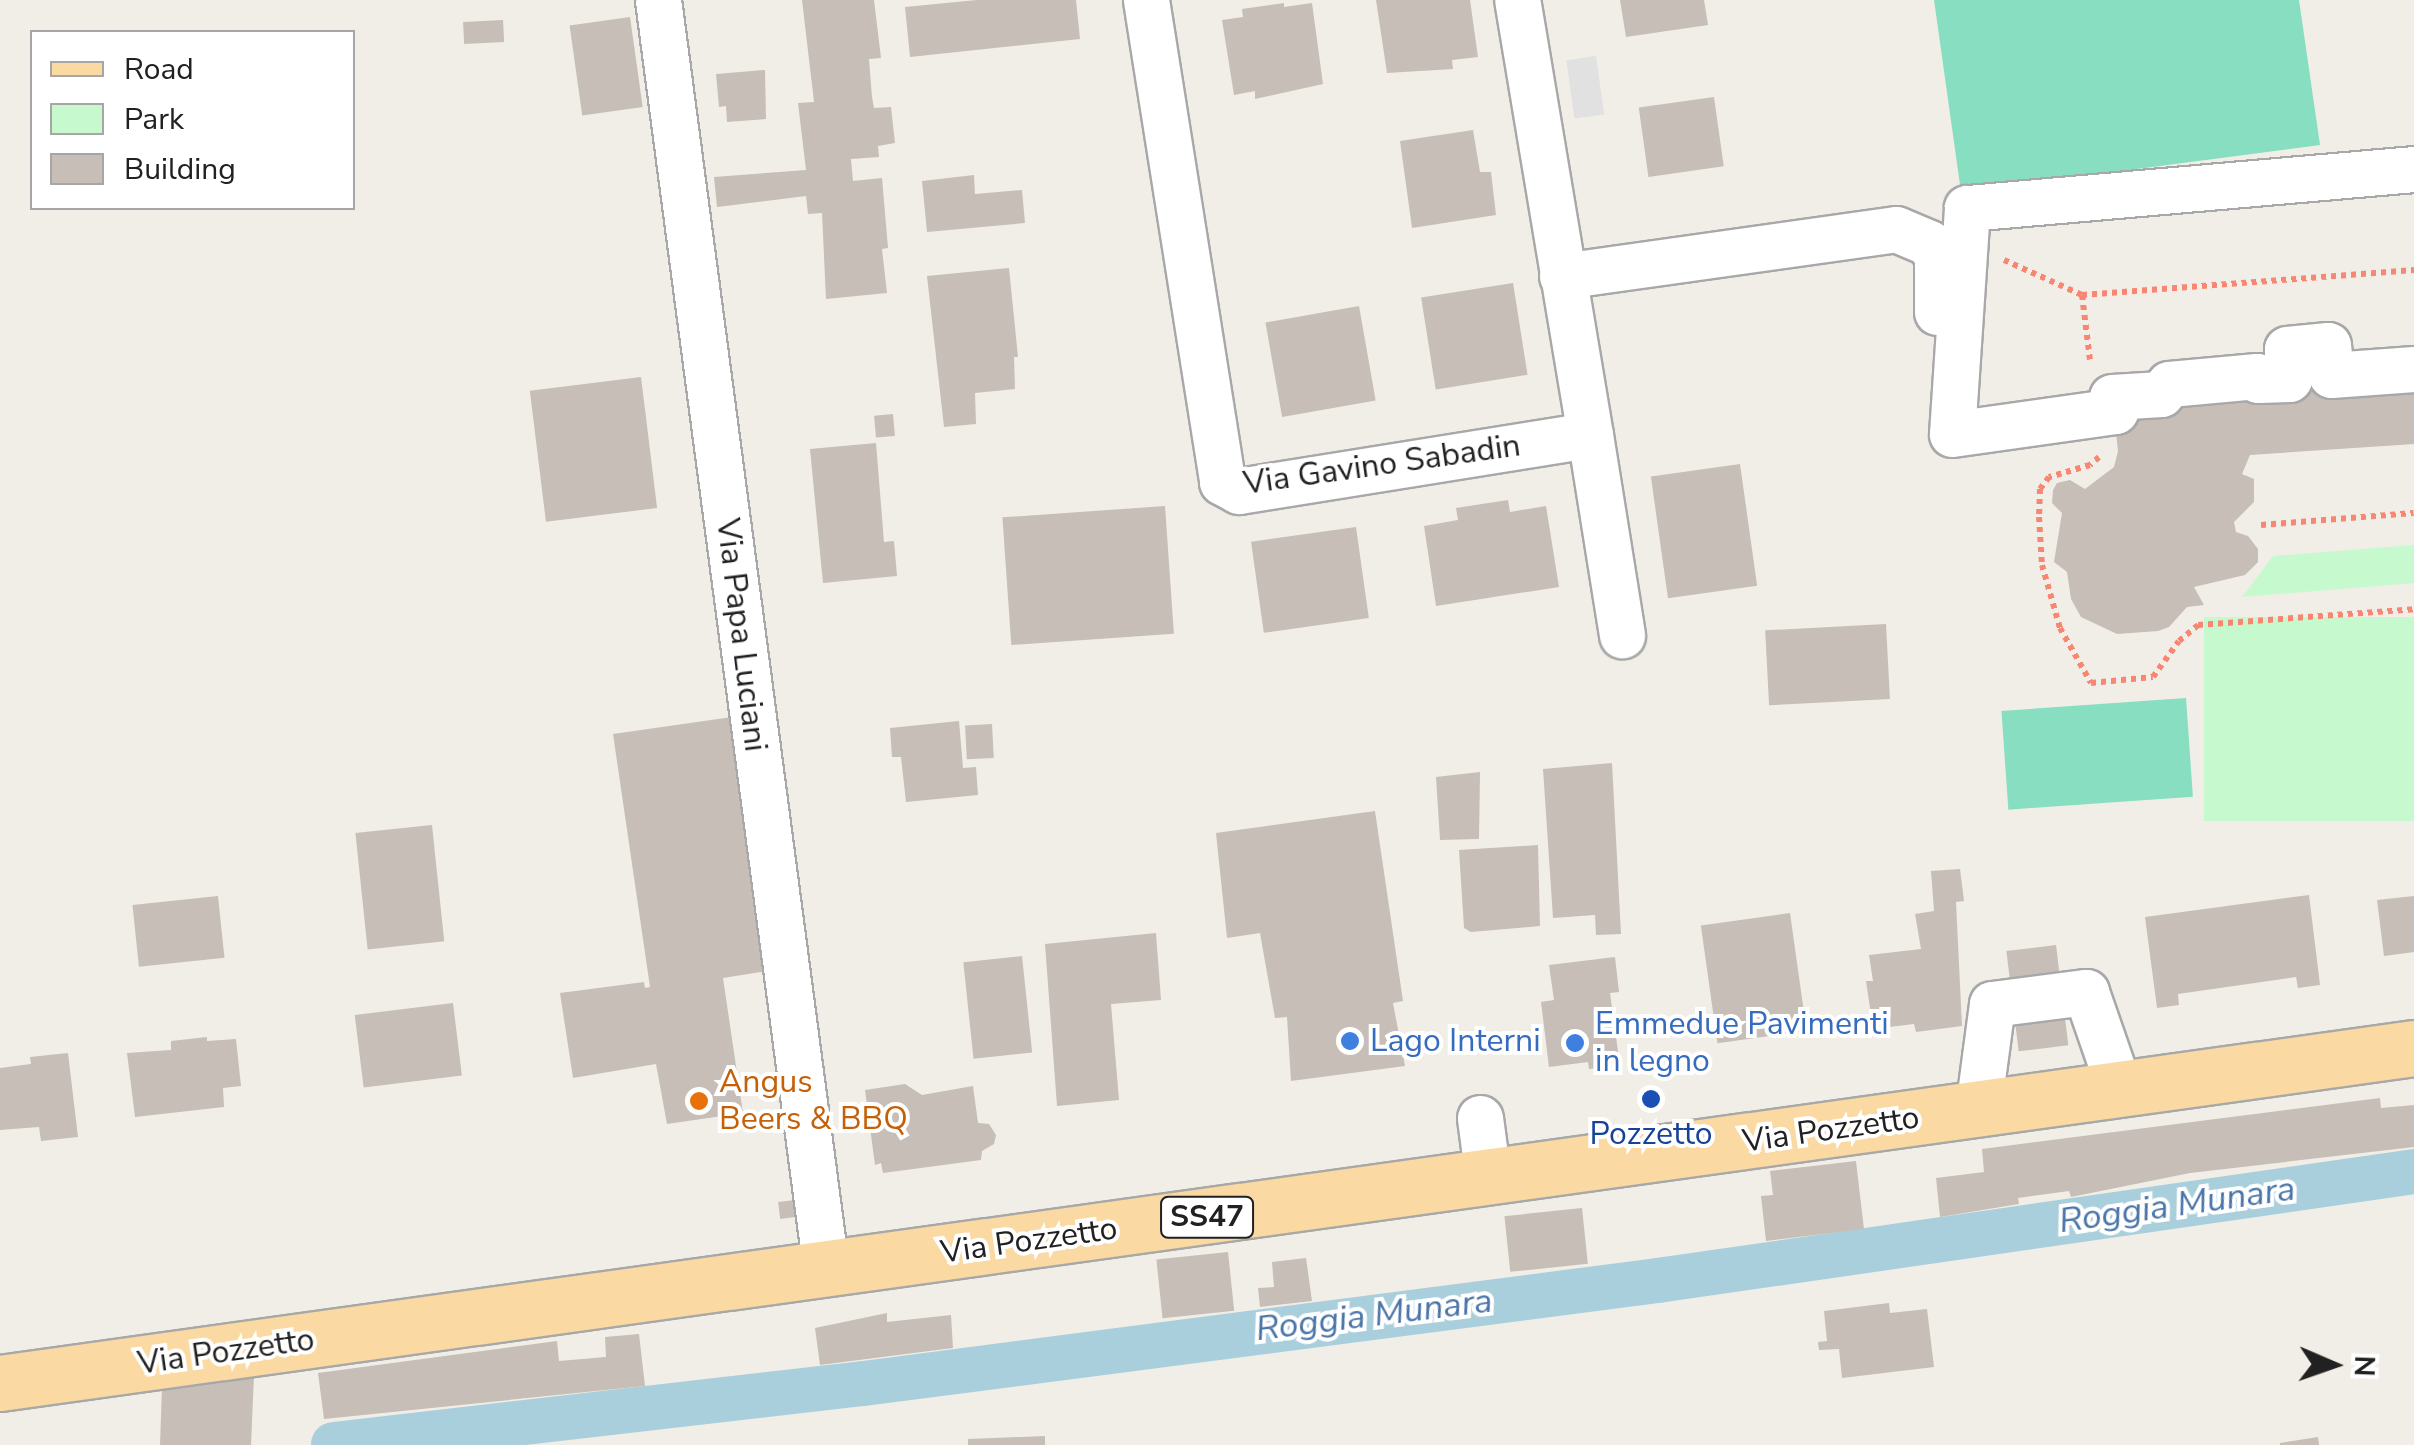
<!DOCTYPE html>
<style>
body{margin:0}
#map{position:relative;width:2414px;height:1445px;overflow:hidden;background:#f1eee7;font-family:"Nunito Sans",sans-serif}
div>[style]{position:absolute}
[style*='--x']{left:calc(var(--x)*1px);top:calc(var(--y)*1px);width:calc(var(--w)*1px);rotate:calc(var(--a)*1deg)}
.park>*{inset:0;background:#c6f9cd;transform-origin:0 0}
.pitch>*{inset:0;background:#87dec0;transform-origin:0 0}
.parking>*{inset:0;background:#e1e1e1;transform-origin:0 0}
.canal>*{height:45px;margin:-22.5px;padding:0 22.5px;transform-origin:22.5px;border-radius:22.5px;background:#a9cfdd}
.building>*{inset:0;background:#c6beb7;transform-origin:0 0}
.path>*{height:6px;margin-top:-3px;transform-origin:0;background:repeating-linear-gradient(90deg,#f88672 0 5px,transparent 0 10px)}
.roads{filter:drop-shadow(2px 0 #a8a8a8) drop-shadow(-2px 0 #a8a8a8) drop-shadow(0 2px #a8a8a8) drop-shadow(0 -2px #a8a8a8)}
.minor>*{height:45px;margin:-22.5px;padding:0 22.5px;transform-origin:22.5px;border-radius:22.5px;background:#fff}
.major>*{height:55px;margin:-27.5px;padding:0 27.5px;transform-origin:27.5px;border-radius:27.5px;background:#fad9a3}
.dots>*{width:28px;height:28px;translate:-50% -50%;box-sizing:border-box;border:5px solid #fff;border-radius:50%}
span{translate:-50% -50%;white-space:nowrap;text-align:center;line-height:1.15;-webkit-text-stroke:8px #fff;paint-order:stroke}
.shield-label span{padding:2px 8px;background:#fff;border:2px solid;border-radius:8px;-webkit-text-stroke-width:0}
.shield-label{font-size:30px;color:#212121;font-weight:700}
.street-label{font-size:32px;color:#212121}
.shop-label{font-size:32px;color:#366cbe}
.left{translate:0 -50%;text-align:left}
.food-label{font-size:32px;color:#c56008}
.transit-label{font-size:32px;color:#164399}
.water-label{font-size:35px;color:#4b75a8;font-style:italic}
.legend{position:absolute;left:30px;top:30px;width:325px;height:180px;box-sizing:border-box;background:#fff;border:2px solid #a6a6a6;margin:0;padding:12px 18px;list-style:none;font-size:30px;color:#212121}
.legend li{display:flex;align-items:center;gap:20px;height:50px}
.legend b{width:50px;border:2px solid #a6a6a6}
.north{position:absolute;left:2284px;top:1315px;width:100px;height:100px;-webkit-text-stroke:8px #fff;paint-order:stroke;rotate:92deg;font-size:28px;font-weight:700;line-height:40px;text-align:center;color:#212121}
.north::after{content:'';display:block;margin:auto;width:35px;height:45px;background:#212121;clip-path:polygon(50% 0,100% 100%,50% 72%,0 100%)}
</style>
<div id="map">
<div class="park">
<i style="clip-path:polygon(2414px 545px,2414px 583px,2242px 597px,2273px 556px)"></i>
<i style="left:2414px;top:617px;width:204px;height:210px;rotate:90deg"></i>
</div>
<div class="pitch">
<i style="clip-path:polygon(1934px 0,2299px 0,2320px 145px,1961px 192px)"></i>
<i style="left:2186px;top:698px;width:99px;height:185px;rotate:86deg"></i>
</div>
<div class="parking">
<i style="left:1596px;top:56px;width:59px;height:30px;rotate:82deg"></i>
</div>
<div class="canal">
<i style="--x:333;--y:1444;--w:533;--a:-6.57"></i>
<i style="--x:863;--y:1383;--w:801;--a:-7.39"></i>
<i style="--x:1657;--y:1280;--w:765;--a:-8.19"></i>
</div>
<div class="building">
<i style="clip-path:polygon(802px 0,874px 0,881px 58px,869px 59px,872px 97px,874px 108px,891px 107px,895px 143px,878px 146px,879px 157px,851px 159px,853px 181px,882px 178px,888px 248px,882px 249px,887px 293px,826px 299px,822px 213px,808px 214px,806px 196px,717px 207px,714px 177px,806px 170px,798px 103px,814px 102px)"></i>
<i style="clip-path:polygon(977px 0,1076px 0,1080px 39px,910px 57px,905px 7px)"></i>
<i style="clip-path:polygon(1376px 0,1470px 0,1478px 57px,1452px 60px,1453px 69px,1387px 73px)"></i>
<i style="clip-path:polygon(1620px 0,1704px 0,1708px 25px,1626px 37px)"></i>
<i style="clip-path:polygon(1284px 3px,1284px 7px,1312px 3px,1323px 84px,1255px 99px,1255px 91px,1234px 95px,1222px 20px,1243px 17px,1242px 9px)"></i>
<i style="left:630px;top:17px;width:91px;height:61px;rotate:82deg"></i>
<i style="left:503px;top:20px;width:22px;height:40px;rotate:87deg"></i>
<i style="clip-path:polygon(765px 70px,766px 119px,727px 122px,726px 106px,719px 107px,716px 74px)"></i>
<i style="left:1714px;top:97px;width:70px;height:76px;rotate:82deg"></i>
<i style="clip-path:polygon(1473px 130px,1480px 172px,1491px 172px,1496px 215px,1412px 228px,1400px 141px)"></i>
<i style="clip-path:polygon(974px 175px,975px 194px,1022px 190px,1025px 223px,927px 232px,922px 181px)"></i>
<i style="clip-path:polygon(1009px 268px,1018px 357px,1014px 357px,1015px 389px,975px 393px,976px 424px,944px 427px,927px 276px)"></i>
<i style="left:1513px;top:283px;width:93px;height:93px;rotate:81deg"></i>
<i style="left:1359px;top:306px;width:96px;height:95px;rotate:80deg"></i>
<i style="clip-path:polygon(2414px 369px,2414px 444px,2250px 455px,2242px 474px,2254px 479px,2254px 502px,2234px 522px,2236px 532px,2248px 536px,2258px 549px,2258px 562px,2245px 575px,2194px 587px,2204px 605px,2187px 607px,2169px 627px,2158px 631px,2117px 634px,2081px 617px,2071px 599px,2067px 572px,2054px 562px,2062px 513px,2052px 503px,2053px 490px,2057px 483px,2070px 480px,2085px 489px,2114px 467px,2118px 451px,2112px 397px)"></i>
<i style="left:641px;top:377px;width:132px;height:112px;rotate:83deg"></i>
<i style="left:893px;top:414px;width:22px;height:19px;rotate:85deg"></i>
<i style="clip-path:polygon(876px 443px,884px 542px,894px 541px,897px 576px,823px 583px,810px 449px)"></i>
<i style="left:1740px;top:464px;width:123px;height:90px;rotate:82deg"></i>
<i style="clip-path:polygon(1508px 500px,1510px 512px,1546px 506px,1559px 587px,1436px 606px,1424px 526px,1458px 520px,1456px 508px)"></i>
<i style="left:1165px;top:506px;width:128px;height:163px;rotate:86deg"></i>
<i style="left:1356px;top:527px;width:92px;height:106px;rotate:82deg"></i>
<i style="left:1886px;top:624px;width:75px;height:121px;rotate:87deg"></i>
<i style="clip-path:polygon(732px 717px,768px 971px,723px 978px,743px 1113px,667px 1124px,656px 1064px,573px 1078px,560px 993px,644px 982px,645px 988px,650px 987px,613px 734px)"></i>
<i style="clip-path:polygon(959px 721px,963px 768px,976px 767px,978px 795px,906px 802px,901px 757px,892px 757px,890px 728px)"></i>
<i style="left:992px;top:724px;width:34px;height:27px;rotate:87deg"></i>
<i style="clip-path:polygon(1612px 763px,1621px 934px,1596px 935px,1595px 915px,1553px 918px,1543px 769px)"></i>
<i style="clip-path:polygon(1480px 772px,1479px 839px,1440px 840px,1436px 777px)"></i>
<i style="clip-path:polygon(1375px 811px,1403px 1001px,1393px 1003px,1405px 1066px,1291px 1081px,1287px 1017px,1275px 1018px,1260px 933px,1227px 938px,1216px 833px)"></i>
<i style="left:432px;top:825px;width:117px;height:77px;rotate:84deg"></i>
<i style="clip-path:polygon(1538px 845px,1540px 926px,1471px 932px,1464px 928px,1459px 850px)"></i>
<i style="clip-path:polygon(1960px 869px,1964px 901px,1956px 902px,1962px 1026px,1916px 1032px,1914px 1024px,1873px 1029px,1866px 981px,1873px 981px,1869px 955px,1921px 949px,1915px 914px,1934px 911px,1931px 871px)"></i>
<i style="clip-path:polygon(2309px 895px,2320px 985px,2298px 988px,2296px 977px,2178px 994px,2179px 1005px,2157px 1008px,2145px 917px)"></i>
<i style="left:218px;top:896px;width:62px;height:86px;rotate:84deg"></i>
<i style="clip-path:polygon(2414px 896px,2414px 952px,2384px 956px,2377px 900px)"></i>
<i style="left:1790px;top:913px;width:119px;height:90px;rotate:82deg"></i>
<i style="clip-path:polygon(1156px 933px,1161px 1000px,1111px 1004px,1119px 1100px,1057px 1106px,1045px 944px)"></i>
<i style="left:2056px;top:945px;width:101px;height:50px;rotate:83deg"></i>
<i style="left:1022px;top:956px;width:97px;height:59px;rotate:84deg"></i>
<i style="clip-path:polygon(1615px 957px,1619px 992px,1610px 993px,1620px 1066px,1589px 1069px,1588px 1062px,1549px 1067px,1541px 1002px,1554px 1000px,1549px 965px)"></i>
<i style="left:453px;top:1003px;width:73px;height:99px;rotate:83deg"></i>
<i style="clip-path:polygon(207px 1037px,207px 1041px,236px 1039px,241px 1086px,223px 1088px,224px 1107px,135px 1117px,127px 1053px,171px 1050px,171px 1041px)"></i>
<i style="clip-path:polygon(68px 1053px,78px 1137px,41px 1141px,39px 1127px,0 1130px,0 1068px,31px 1064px,30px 1057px)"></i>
<i style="clip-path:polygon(905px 1084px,922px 1095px,973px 1086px,978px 1123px,989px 1124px,996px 1135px,994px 1144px,982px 1151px,981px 1160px,883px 1173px,881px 1163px,875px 1165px,865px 1090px)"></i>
<i style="clip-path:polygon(2380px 1098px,2381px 1108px,2414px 1105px,2414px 1147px,2190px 1173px,2071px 1197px,2069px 1191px,2018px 1198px,2019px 1204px,1940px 1217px,1936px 1178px,1984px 1172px,1982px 1149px)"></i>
<i style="clip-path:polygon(1856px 1161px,1864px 1229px,1766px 1241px,1761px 1196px,1773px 1195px,1770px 1171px)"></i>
<i style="left:795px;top:1200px;width:17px;height:17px;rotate:83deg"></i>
<i style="left:1582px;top:1208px;width:56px;height:78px;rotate:84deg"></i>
<i style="left:1228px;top:1252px;width:59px;height:72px;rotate:84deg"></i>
<i style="clip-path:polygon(1306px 1258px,1312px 1301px,1260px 1307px,1258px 1288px,1274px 1287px,1272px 1262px)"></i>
<i style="clip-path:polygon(1889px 1303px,1890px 1313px,1927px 1309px,1934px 1367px,1842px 1378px,1839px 1349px,1819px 1350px,1818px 1342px,1827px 1341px,1824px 1311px)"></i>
<i style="clip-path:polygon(887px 1313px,887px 1322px,951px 1315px,953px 1348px,820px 1365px,815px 1328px)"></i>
<i style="clip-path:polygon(639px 1334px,645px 1386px,324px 1419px,318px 1373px,557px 1341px,559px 1361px,606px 1357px,605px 1337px)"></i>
<i style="clip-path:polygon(254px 1375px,251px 1445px,160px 1445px,162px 1387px)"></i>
<i style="clip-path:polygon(1045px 1436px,1045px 1445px,968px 1445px,968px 1439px)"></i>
<i style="clip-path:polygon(2318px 1437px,2319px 1445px,2280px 1445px,2280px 1443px)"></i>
</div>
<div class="path">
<i style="--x:2004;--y:260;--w:85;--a:24.2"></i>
<i style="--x:2082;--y:295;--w:333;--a:-4.3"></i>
<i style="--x:2082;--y:295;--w:65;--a:83"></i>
<i style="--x:2099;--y:457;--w:12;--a:138"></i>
<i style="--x:2090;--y:465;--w:43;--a:163.7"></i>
<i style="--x:2049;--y:477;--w:15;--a:127"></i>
<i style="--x:2040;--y:489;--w:28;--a:92"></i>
<i style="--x:2039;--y:517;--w:48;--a:86.4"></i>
<i style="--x:2042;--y:565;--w:66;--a:74.1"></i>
<i style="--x:2060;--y:628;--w:63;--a:60.6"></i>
<i style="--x:2091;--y:683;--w:62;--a:-5.5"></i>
<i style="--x:2153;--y:677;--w:44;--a:-54.2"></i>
<i style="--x:2179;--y:641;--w:25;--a:-40"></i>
<i style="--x:2198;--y:625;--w:217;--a:-4.2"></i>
<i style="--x:2261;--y:525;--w:153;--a:-4.5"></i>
</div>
<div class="roads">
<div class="minor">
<i style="--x:658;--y:0;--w:1281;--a:82.46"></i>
<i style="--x:1146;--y:0;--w:488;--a:81"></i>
<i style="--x:1222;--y:482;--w:19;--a:28"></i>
<i style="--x:1239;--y:491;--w:355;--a:-9.1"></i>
<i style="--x:1590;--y:435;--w:441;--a:-99.5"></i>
<i style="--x:2414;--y:169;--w:449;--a:175"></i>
<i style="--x:1967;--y:208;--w:226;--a:93.8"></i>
<i style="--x:1952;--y:434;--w:165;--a:-8"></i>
<i style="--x:2115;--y:411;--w:14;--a:-102"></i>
<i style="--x:2112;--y:397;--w:49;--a:-3.5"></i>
<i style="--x:2161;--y:394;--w:13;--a:-51"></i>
<i style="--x:2169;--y:384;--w:88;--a:-5.2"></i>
<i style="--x:2257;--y:376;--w:4;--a:76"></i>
<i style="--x:2258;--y:380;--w:31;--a:-2"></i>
<i style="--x:2289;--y:379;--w:30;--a:-94"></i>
<i style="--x:2287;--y:349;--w:41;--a:-5.6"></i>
<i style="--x:2328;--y:345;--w:30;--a:84"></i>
<i style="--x:2331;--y:375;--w:83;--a:-4.1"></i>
<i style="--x:1562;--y:276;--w:337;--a:-8"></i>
<i style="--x:1896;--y:229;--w:36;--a:23"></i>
<i style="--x:1929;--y:243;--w:16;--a:60"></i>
<i style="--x:1937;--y:257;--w:55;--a:90"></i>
<i style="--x:1590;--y:435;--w:203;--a:80.9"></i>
<i style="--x:1978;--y:1109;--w:106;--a:-82.4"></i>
<i style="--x:1992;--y:1004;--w:95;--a:-7.3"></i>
<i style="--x:2086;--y:992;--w:104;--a:70.9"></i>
<i style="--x:1480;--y:1118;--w:61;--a:82.4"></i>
</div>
<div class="major">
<i style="--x:0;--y:1383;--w:2437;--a:-7.9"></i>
</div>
</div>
<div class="dots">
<i style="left:1350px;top:1041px;background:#3f7fe0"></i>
<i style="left:1575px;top:1043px;background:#3f7fe0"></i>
<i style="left:1651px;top:1099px;background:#1a4fb4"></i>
<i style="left:699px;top:1101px;background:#e8710a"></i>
</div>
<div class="shield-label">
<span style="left:1207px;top:1217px">SS47</span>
</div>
<div class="street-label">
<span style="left:1382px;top:465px;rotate:-8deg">Via Gavino Sabadin</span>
<span style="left:741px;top:635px;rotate:83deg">Via Papa Luciani</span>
<span style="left:1831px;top:1130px;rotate:-8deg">Via Pozzetto</span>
<span style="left:1029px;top:1241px;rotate:-8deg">Via Pozzetto</span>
<span style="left:226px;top:1352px;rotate:-8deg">Via Pozzetto</span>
</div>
<div class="shop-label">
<span class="left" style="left:1595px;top:1043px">Emmedue Pavimenti<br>in legno</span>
<span class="left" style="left:1370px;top:1041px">Lago Interni</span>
</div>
<div class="food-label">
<span class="left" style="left:719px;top:1101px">Angus<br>Beers &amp; BBQ</span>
</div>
<div class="transit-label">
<span style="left:1651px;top:1134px">Pozzetto</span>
</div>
<div class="water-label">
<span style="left:2177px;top:1205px;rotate:-8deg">Roggia Munara</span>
<span style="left:1374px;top:1315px;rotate:-7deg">Roggia Munara</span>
</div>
<ul class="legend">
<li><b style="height:12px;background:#fad9a3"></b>Road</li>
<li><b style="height:28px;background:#c6f9cd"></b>Park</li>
<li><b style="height:28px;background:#c6beb7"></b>Building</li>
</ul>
<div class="north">N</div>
</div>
